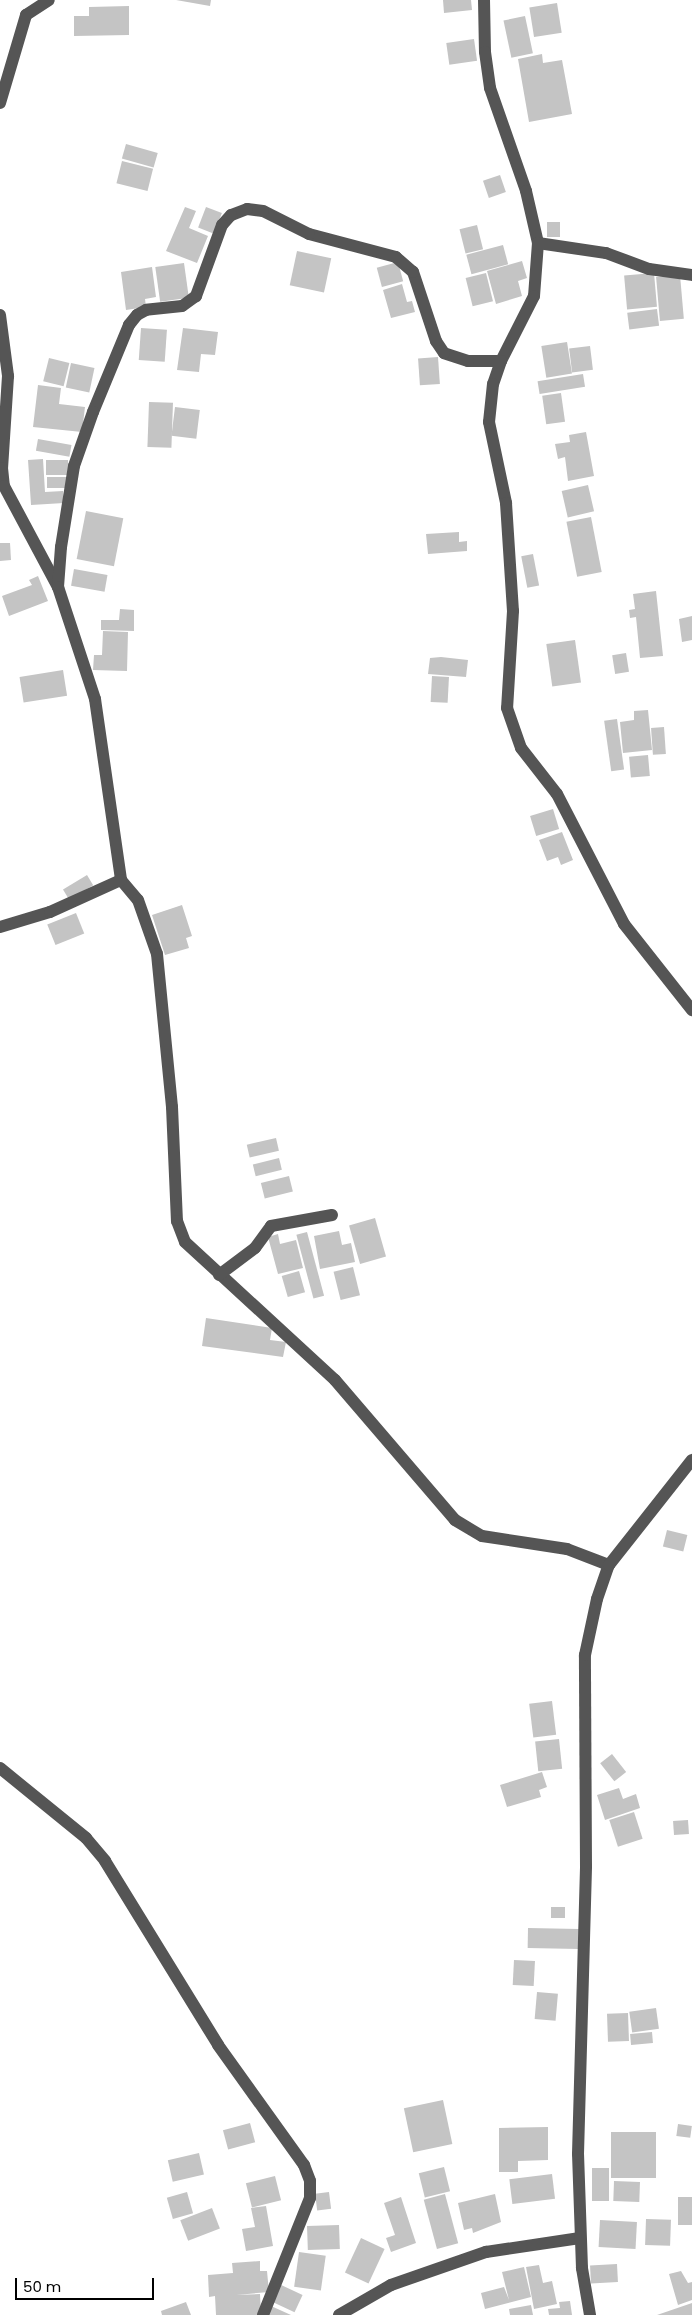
<!DOCTYPE html>
<style>
body{margin:0}
#map{position:relative;width:692px;height:2315px;overflow:hidden;background:#fff;font-family:Poppins,sans-serif}
div>[style]{position:absolute}
[style*='--x']{left:calc(var(--x)*1px);top:calc(var(--y)*1px);width:calc(var(--w)*1px);rotate:calc(var(--a)*1deg)}
.building>*{inset:0;background:#c4c4c4;transform-origin:0 0}
.minor>*{height:12px;margin:-6px;padding:0 6px;transform-origin:6px;border-radius:6px;background:#555}
span{translate:-50% -50%;white-space:nowrap;text-align:center;line-height:1.15;-webkit-text-stroke:5px #fff;paint-order:stroke}
.scale{position:absolute;left:15px;top:2278px;width:139px;height:22px;box-sizing:border-box;border:2px solid #000;border-top:0;padding-left:6px;font-size:15px;line-height:18px;white-space:nowrap;color:#000;-webkit-text-stroke:4px #fff;paint-order:stroke}
</style>
<div id="map">
<div class="building">
<i style="clip-path:polygon(176px 0,211px 0,210px 6px)"></i>
<i style="clip-path:polygon(443px 0,471px 0,472px 10px,444px 13px)"></i>
<i style="left:557px;top:3px;width:30px;height:28px;rotate:81deg"></i>
<i style="clip-path:polygon(129px 6px,129px 35px,74px 36px,74px 16px,89px 16px,89px 7px)"></i>
<i style="left:525px;top:16px;width:38px;height:22px;rotate:78deg"></i>
<i style="left:474px;top:39px;width:22px;height:28px;rotate:82deg"></i>
<i style="clip-path:polygon(542px 54px,543px 63px,562px 60px,572px 114px,529px 122px,518px 59px)"></i>
<i style="left:126px;top:144px;width:33px;height:15px;rotate:16deg"></i>
<i style="left:122px;top:161px;width:32px;height:23px;rotate:14deg"></i>
<i style="left:500px;top:175px;width:18px;height:18px;rotate:71deg"></i>
<i style="clip-path:polygon(185px 207px,196px 211px,189px 228px,208px 236px,197px 263px,166px 251px)"></i>
<i style="left:206px;top:207px;width:17px;height:22px;rotate:21deg"></i>
<i style="left:547px;top:222px;width:13px;height:15px"></i>
<i style="left:477px;top:225px;width:25px;height:18px;rotate:76deg"></i>
<i style="left:503px;top:245px;width:20px;height:38px;rotate:75deg"></i>
<i style="left:297px;top:251px;width:35px;height:35px;rotate:12deg"></i>
<i style="clip-path:polygon(522px 261px,527px 278px,518px 281px,522px 296px,496px 304px,487px 271px)"></i>
<i style="left:398px;top:262px;width:20px;height:22px;rotate:75deg"></i>
<i style="left:184px;top:263px;width:35px;height:29px;rotate:82deg"></i>
<i style="clip-path:polygon(152px 267px,156px 297px,145px 299px,146px 307px,126px 310px,121px 272px)"></i>
<i style="left:486px;top:273px;width:29px;height:21px;rotate:76deg"></i>
<i style="left:654px;top:273px;width:34px;height:30px;rotate:85deg"></i>
<i style="left:680px;top:275px;width:44px;height:24px;rotate:85deg"></i>
<i style="clip-path:polygon(402px 284px,407px 302px,412px 301px,415px 312px,391px 318px,383px 290px)"></i>
<i style="left:657px;top:309px;width:17px;height:30px;rotate:83deg"></i>
<i style="left:141px;top:328px;width:26px;height:32px;rotate:4deg"></i>
<i style="clip-path:polygon(183px 328px,218px 332px,215px 355px,201px 354px,199px 372px,177px 370px)"></i>
<i style="left:567px;top:342px;width:32px;height:26px;rotate:81deg"></i>
<i style="left:590px;top:346px;width:24px;height:21px;rotate:83deg"></i>
<i style="left:438px;top:357px;width:27px;height:20px;rotate:86deg"></i>
<i style="left:49px;top:358px;width:21px;height:24px;rotate:14deg"></i>
<i style="left:71px;top:363px;width:24px;height:25px;rotate:12deg"></i>
<i style="left:583px;top:374px;width:13px;height:46px;rotate:81deg"></i>
<i style="clip-path:polygon(38px 385px,61px 388px,59px 404px,85px 407px,82px 432px,33px 427px)"></i>
<i style="left:561px;top:393px;width:29px;height:19px;rotate:82deg"></i>
<i style="left:149px;top:402px;width:24px;height:45px;rotate:2deg"></i>
<i style="left:175px;top:407px;width:25px;height:29px;rotate:7deg"></i>
<i style="clip-path:polygon(586px 432px,594px 476px,568px 481px,565px 457px,558px 459px,555px 444px,570px 442px,569px 435px)"></i>
<i style="left:38px;top:439px;width:34px;height:12px;rotate:10deg"></i>
<i style="clip-path:polygon(43px 459px,45px 492px,63px 491px,64px 503px,31px 505px,28px 460px)"></i>
<i style="left:68px;top:460px;width:15px;height:22px;rotate:90deg"></i>
<i style="left:68px;top:477px;width:11px;height:21px;rotate:90deg"></i>
<i style="left:588px;top:485px;width:27px;height:27px;rotate:77deg"></i>
<i style="left:86px;top:511px;width:38px;height:49px;rotate:11deg"></i>
<i style="left:591px;top:517px;width:56px;height:25px;rotate:79deg"></i>
<i style="clip-path:polygon(459px 532px,459px 542px,467px 541px,467px 551px,428px 554px,426px 534px)"></i>
<i style="clip-path:polygon(0 543px,10px 543px,11px 560px,0 561px)"></i>
<i style="left:533px;top:554px;width:32px;height:12px;rotate:79deg"></i>
<i style="left:74px;top:569px;width:34px;height:17px;rotate:10deg"></i>
<i style="clip-path:polygon(38px 576px,48px 601px,9px 616px,2px 596px,32px 585px,29px 580px)"></i>
<i style="clip-path:polygon(656px 591px,663px 656px,640px 658px,636px 617px,630px 618px,629px 610px,635px 609px,633px 594px)"></i>
<i style="clip-path:polygon(120px 609px,134px 610px,134px 631px,101px 630px,101px 620px,119px 620px)"></i>
<i style="clip-path:polygon(692px 616px,692px 640px,682px 642px,679px 619px)"></i>
<i style="clip-path:polygon(103px 631px,128px 632px,127px 671px,93px 670px,94px 655px,102px 655px)"></i>
<i style="left:575px;top:640px;width:43px;height:29px;rotate:82deg"></i>
<i style="left:626px;top:653px;width:19px;height:14px;rotate:81deg"></i>
<i style="clip-path:polygon(441px 657px,468px 660px,466px 677px,428px 674px,430px 658px)"></i>
<i style="left:63px;top:670px;width:26px;height:44px;rotate:81deg"></i>
<i style="left:432px;top:676px;width:17px;height:26px;rotate:3deg"></i>
<i style="clip-path:polygon(648px 710px,652px 750px,623px 753px,620px 722px,634px 720px,634px 711px)"></i>
<i style="left:617px;top:719px;width:51px;height:13px;rotate:82deg"></i>
<i style="left:664px;top:727px;width:27px;height:13px;rotate:86deg"></i>
<i style="left:648px;top:755px;width:21px;height:19px;rotate:85deg"></i>
<i style="left:553px;top:809px;width:21px;height:24px;rotate:73deg"></i>
<i style="clip-path:polygon(562px 832px,573px 860px,561px 865px,558px 857px,547px 861px,539px 840px)"></i>
<i style="left:87px;top:875px;width:12px;height:28px;rotate:59deg"></i>
<i style="clip-path:polygon(182px 905px,192px 936px,186px 938px,189px 948px,165px 955px,152px 915px)"></i>
<i style="left:76px;top:913px;width:22px;height:31px;rotate:68deg"></i>
<i style="left:276px;top:1138px;width:13px;height:30px;rotate:77deg"></i>
<i style="left:279px;top:1158px;width:12px;height:27px;rotate:76deg"></i>
<i style="left:289px;top:1176px;width:16px;height:29px;rotate:76deg"></i>
<i style="left:375px;top:1218px;width:40px;height:27px;rotate:74deg"></i>
<i style="clip-path:polygon(339px 1231px,342px 1245px,351px 1243px,355px 1262px,320px 1269px,314px 1236px)"></i>
<i style="left:307px;top:1232px;width:66px;height:11px;rotate:75deg"></i>
<i style="clip-path:polygon(278px 1234px,280px 1244px,296px 1240px,303px 1268px,278px 1274px,268px 1237px)"></i>
<i style="left:353px;top:1267px;width:29px;height:20px;rotate:76deg"></i>
<i style="left:299px;top:1271px;width:22px;height:18px;rotate:74deg"></i>
<i style="clip-path:polygon(206px 1318px,272px 1328px,270px 1340px,286px 1342px,283px 1357px,202px 1346px)"></i>
<i style="left:667px;top:1530px;width:21px;height:17px;rotate:14deg"></i>
<i style="left:552px;top:1701px;width:34px;height:23px;rotate:83deg"></i>
<i style="left:559px;top:1739px;width:30px;height:24px;rotate:84deg"></i>
<i style="left:612px;top:1754px;width:23px;height:15px;rotate:52deg"></i>
<i style="clip-path:polygon(542px 1772px,547px 1787px,539px 1790px,541px 1797px,507px 1807px,500px 1785px)"></i>
<i style="clip-path:polygon(619px 1788px,623px 1799px,636px 1794px,640px 1808px,605px 1820px,597px 1795px)"></i>
<i style="left:634px;top:1812px;width:28px;height:26px;rotate:72deg"></i>
<i style="left:688px;top:1820px;width:14px;height:15px;rotate:86deg"></i>
<i style="left:551px;top:1907px;width:14px;height:11px"></i>
<i style="left:528px;top:1928px;width:51px;height:20px;rotate:1deg"></i>
<i style="left:514px;top:1960px;width:21px;height:25px;rotate:3deg"></i>
<i style="left:537px;top:1992px;width:21px;height:27px;rotate:5deg"></i>
<i style="left:656px;top:2008px;width:21px;height:27px;rotate:82deg"></i>
<i style="left:628px;top:2013px;width:28px;height:21px;rotate:88deg"></i>
<i style="left:652px;top:2032px;width:11px;height:22px;rotate:85deg"></i>
<i style="left:443px;top:2100px;width:45px;height:40px;rotate:78deg"></i>
<i style="left:250px;top:2123px;width:20px;height:28px;rotate:75deg"></i>
<i style="left:678px;top:2124px;width:14px;height:12px;rotate:8deg"></i>
<i style="clip-path:polygon(548px 2127px,548px 2160px,518px 2161px,518px 2172px,499px 2172px,499px 2128px)"></i>
<i style="left:611px;top:2132px;width:45px;height:46px"></i>
<i style="left:199px;top:2153px;width:22px;height:32px;rotate:77deg"></i>
<i style="left:444px;top:2167px;width:25px;height:26px;rotate:76deg"></i>
<i style="left:592px;top:2168px;width:17px;height:33px"></i>
<i style="left:552px;top:2174px;width:25px;height:43px;rotate:83deg"></i>
<i style="left:275px;top:2176px;width:25px;height:30px;rotate:76deg"></i>
<i style="left:614px;top:2181px;width:26px;height:20px;rotate:2deg"></i>
<i style="left:187px;top:2192px;width:22px;height:21px;rotate:74deg"></i>
<i style="left:329px;top:2192px;width:17px;height:14px;rotate:83deg"></i>
<i style="left:445px;top:2194px;width:51px;height:22px;rotate:75deg"></i>
<i style="clip-path:polygon(495px 2194px,501px 2222px,473px 2233px,472px 2228px,464px 2230px,458px 2203px)"></i>
<i style="clip-path:polygon(401px 2197px,416px 2243px,391px 2252px,386px 2238px,395px 2235px,384px 2203px)"></i>
<i style="left:692px;top:2197px;width:28px;height:14px;rotate:90deg"></i>
<i style="clip-path:polygon(266px 2206px,273px 2246px,246px 2251px,242px 2229px,255px 2227px,251px 2208px)"></i>
<i style="left:212px;top:2208px;width:22px;height:34px;rotate:69deg"></i>
<i style="left:646px;top:2219px;width:25px;height:26px;rotate:2deg"></i>
<i style="left:600px;top:2220px;width:37px;height:27px;rotate:3deg"></i>
<i style="left:339px;top:2225px;width:24px;height:32px;rotate:88deg"></i>
<i style="left:361px;top:2238px;width:26px;height:38px;rotate:25deg"></i>
<i style="left:299px;top:2252px;width:27px;height:35px;rotate:8deg"></i>
<i style="clip-path:polygon(260px 2261px,260px 2271px,267px 2271px,269px 2292px,236px 2295px,260px 2294px,261px 2315px,216px 2315px,215px 2296px,209px 2297px,208px 2275px,233px 2273px,232px 2263px)"></i>
<i style="left:617px;top:2264px;width:18px;height:27px;rotate:87deg"></i>
<i style="clip-path:polygon(539px 2265px,543px 2283px,552px 2281px,557px 2304px,534px 2309px,526px 2267px)"></i>
<i style="clip-path:polygon(524px 2267px,531px 2297px,485px 2309px,481px 2293px,504px 2287px,509px 2300px,502px 2272px)"></i>
<i style="clip-path:polygon(681px 2271px,688px 2283px,692px 2282px,692px 2300px,678px 2305px,669px 2274px)"></i>
<i style="left:279px;top:2284px;width:26px;height:19px;rotate:25deg"></i>
<i style="clip-path:polygon(570px 2301px,572px 2315px,549px 2315px,548px 2309px,560px 2308px,559px 2302px)"></i>
<i style="clip-path:polygon(186px 2302px,191px 2315px,162px 2315px,161px 2311px)"></i>
<i style="clip-path:polygon(692px 2303px,692px 2315px,657px 2315px)"></i>
<i style="clip-path:polygon(531px 2305px,533px 2315px,510px 2315px,509px 2309px)"></i>
<i style="clip-path:polygon(271px 2306px,291px 2315px,267px 2315px)"></i>
</div>
<div class="minor">
<i style="--x:484;--y:0;--w:52;--a:88.9"></i>
<i style="--x:485;--y:52;--w:36;--a:82"></i>
<i style="--x:490;--y:88;--w:109;--a:70.7"></i>
<i style="--x:526;--y:191;--w:53;--a:77"></i>
<i style="--x:538;--y:243;--w:53;--a:94.3"></i>
<i style="--x:534;--y:296;--w:73;--a:116.9"></i>
<i style="--x:501;--y:361;--w:24;--a:109"></i>
<i style="--x:493;--y:384;--w:38;--a:96"></i>
<i style="--x:489;--y:422;--w:83;--a:78.1"></i>
<i style="--x:506;--y:503;--w:108;--a:86.3"></i>
<i style="--x:513;--y:611;--w:97;--a:93.5"></i>
<i style="--x:507;--y:708;--w:42;--a:70.7"></i>
<i style="--x:521;--y:748;--w:58;--a:52"></i>
<i style="--x:557;--y:794;--w:146;--a:62.7"></i>
<i style="--x:624;--y:924;--w:110;--a:51.7"></i>
<i style="--x:0;--y:103;--w:92;--a:-73.5"></i>
<i style="--x:26;--y:15;--w:27;--a:-33"></i>
<i style="--x:538;--y:243;--w:69;--a:8.4"></i>
<i style="--x:606;--y:253;--w:46;--a:20.4"></i>
<i style="--x:649;--y:269;--w:43;--a:7.9"></i>
<i style="--x:0;--y:315;--w:62;--a:82.5"></i>
<i style="--x:8;--y:376;--w:92;--a:93.7"></i>
<i style="--x:2;--y:468;--w:18;--a:84"></i>
<i style="--x:4;--y:486;--w:115;--a:61.9"></i>
<i style="--x:501;--y:361;--w:33;--a:180"></i>
<i style="--x:468;--y:361;--w:25;--a:-162"></i>
<i style="--x:444;--y:353;--w:14;--a:-124"></i>
<i style="--x:436;--y:341;--w:73;--a:-108.4"></i>
<i style="--x:413;--y:272;--w:23;--a:-139"></i>
<i style="--x:396;--y:257;--w:90;--a:-165.2"></i>
<i style="--x:309;--y:234;--w:51;--a:-153.4"></i>
<i style="--x:263;--y:211;--w:16;--a:-173"></i>
<i style="--x:247;--y:209;--w:17;--a:159"></i>
<i style="--x:231;--y:215;--w:13;--a:132"></i>
<i style="--x:222;--y:225;--w:76;--a:110.1"></i>
<i style="--x:196;--y:296;--w:17;--a:144"></i>
<i style="--x:182;--y:306;--w:36;--a:174"></i>
<i style="--x:146;--y:310;--w:10;--a:151"></i>
<i style="--x:137;--y:315;--w:13;--a:129"></i>
<i style="--x:129;--y:325;--w:94;--a:112.5"></i>
<i style="--x:93;--y:412;--w:57;--a:109.4"></i>
<i style="--x:74;--y:466;--w:82;--a:99.1"></i>
<i style="--x:61;--y:547;--w:40;--a:94.3"></i>
<i style="--x:58;--y:587;--w:118;--a:71.7"></i>
<i style="--x:95;--y:699;--w:183;--a:81.8"></i>
<i style="--x:121;--y:880;--w:26;--a:50"></i>
<i style="--x:138;--y:900;--w:57;--a:70.6"></i>
<i style="--x:157;--y:954;--w:154;--a:84.4"></i>
<i style="--x:172;--y:1107;--w:114;--a:87.5"></i>
<i style="--x:177;--y:1221;--w:22;--a:69"></i>
<i style="--x:185;--y:1242;--w:204;--a:42.6"></i>
<i style="--x:335;--y:1380;--w:184;--a:49.4"></i>
<i style="--x:455;--y:1520;--w:31;--a:31"></i>
<i style="--x:482;--y:1536;--w:86;--a:8.7"></i>
<i style="--x:567;--y:1549;--w:45;--a:20.9"></i>
<i style="--x:0;--y:927;--w:52;--a:-16.7"></i>
<i style="--x:50;--y:912;--w:78;--a:-24.3"></i>
<i style="--x:219;--y:1275;--w:45;--a:-36.9"></i>
<i style="--x:255;--y:1248;--w:27;--a:-54"></i>
<i style="--x:271;--y:1226;--w:62;--a:-10.2"></i>
<i style="--x:0;--y:1768;--w:111;--a:39.1"></i>
<i style="--x:86;--y:1838;--w:30;--a:50"></i>
<i style="--x:105;--y:1861;--w:216;--a:58.4"></i>
<i style="--x:218;--y:2045;--w:148;--a:54.4"></i>
<i style="--x:304;--y:2165;--w:17;--a:69"></i>
<i style="--x:310;--y:2181;--w:17;--a:90"></i>
<i style="--x:310;--y:2198;--w:126;--a:111.9"></i>
<i style="--x:339;--y:2315;--w:60;--a:-30"></i>
<i style="--x:391;--y:2285;--w:101;--a:-19.2"></i>
<i style="--x:486;--y:2252;--w:95;--a:-8.5"></i>
<i style="--x:590;--y:2315;--w:48;--a:-99.7"></i>
<i style="--x:582;--y:2268;--w:114;--a:-92"></i>
<i style="--x:578;--y:2154;--w:288;--a:-88.4"></i>
<i style="--x:586;--y:1866;--w:211;--a:-90.3"></i>
<i style="--x:585;--y:1655;--w:57;--a:-77.9"></i>
<i style="--x:597;--y:1599;--w:36;--a:-71"></i>
<i style="--x:609;--y:1565;--w:134;--a:-51.7"></i>
</div>
<div class="scale">50 m</div>
</div>
